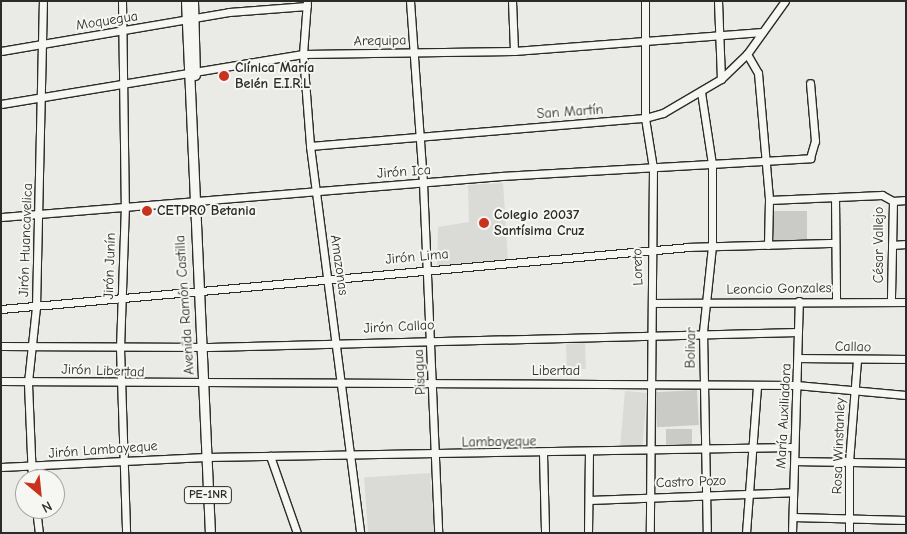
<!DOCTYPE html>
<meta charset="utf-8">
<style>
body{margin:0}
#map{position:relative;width:907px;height:534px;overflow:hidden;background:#eaeae6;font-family:"Comic Neue",sans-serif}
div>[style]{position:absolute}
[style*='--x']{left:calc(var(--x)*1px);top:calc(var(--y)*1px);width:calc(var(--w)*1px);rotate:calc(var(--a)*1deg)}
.built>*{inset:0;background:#dadad6;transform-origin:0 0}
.green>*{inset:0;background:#cacac7;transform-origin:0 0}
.roads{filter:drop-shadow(1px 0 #2b2b2b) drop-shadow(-1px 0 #2b2b2b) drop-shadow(0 1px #2b2b2b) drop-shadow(0 -1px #2b2b2b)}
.minor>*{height:7px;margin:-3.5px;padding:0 3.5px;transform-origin:3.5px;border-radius:3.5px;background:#f6f6f2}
.major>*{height:9px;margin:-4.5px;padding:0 4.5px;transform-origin:4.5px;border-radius:4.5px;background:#f6f6f2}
.dots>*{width:14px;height:14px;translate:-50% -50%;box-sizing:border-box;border:2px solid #f6f6f2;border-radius:50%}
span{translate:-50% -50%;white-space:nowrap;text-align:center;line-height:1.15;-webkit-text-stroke:4px #f6f6f2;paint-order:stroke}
.shield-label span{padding:1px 4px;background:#f6f6f2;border:1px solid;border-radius:4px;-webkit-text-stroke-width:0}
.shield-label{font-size:12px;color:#2b2b2b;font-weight:700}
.street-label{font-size:14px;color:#2b2b2b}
.poi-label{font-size:14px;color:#2b2b2b;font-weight:700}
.left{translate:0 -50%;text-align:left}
.frame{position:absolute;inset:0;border:2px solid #2b2b2b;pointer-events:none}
.north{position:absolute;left:15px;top:469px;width:50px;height:50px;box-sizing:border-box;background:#f6f6f2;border:1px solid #a5a5a2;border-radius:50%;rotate:152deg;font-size:14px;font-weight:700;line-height:20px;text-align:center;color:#2b2b2b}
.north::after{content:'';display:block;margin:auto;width:18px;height:22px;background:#c8321e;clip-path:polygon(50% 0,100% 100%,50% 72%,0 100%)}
</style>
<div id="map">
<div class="built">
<i style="clip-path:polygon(503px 183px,508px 261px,437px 266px,438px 227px,469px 222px,468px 185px)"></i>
<i style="left:585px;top:343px;width:26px;height:19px;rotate:88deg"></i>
<i style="left:625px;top:391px;width:22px;height:60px;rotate:5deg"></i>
<i style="left:430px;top:473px;width:60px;height:66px;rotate:86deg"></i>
</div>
<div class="green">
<i style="left:771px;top:211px;width:36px;height:30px"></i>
<i style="left:697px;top:390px;width:35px;height:42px;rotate:87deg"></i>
<i style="left:692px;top:429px;width:16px;height:26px;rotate:90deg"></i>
</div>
<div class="roads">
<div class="minor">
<i style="--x:122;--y:1;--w:204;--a:89.2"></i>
<i style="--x:125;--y:205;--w:143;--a:92"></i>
<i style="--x:120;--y:348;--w:185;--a:88.1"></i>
<i style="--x:307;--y:1;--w:53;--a:94.3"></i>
<i style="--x:303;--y:54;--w:92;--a:85.6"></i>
<i style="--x:310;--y:146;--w:390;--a:82.6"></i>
<i style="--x:410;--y:1;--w:182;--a:85.9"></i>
<i style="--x:423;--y:183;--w:350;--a:87.5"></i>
<i style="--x:512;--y:1;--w:50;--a:87.7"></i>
<i style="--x:645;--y:1;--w:117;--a:90"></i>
<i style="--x:645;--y:118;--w:51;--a:80.9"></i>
<i style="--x:653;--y:168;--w:365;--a:90.5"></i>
<i style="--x:718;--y:1;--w:78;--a:87.8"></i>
<i style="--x:1;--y:51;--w:231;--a:-9.7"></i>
<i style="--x:229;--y:12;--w:78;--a:-4.4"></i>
<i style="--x:747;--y:54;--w:22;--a:60"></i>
<i style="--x:758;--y:73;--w:127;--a:85"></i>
<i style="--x:769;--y:200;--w:45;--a:91.3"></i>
<i style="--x:701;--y:92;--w:73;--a:81.3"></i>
<i style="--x:712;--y:164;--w:82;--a:90"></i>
<i style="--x:712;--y:246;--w:86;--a:96"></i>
<i style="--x:703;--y:332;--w:201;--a:88.9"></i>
<i style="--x:1;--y:104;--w:306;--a:-9.4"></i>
<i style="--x:303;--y:54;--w:211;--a:-0.8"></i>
<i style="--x:514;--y:51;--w:249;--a:-4.4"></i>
<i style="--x:310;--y:146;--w:336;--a:-4.8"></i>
<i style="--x:645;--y:118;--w:19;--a:-16"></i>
<i style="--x:663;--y:113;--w:67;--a:-30.4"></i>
<i style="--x:721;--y:79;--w:36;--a:-44"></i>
<i style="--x:747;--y:54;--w:65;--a:-54.4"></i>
<i style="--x:835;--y:198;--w:102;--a:89.4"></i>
<i style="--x:769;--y:200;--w:113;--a:-2.5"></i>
<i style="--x:882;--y:195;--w:13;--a:29"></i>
<i style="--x:893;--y:201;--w:99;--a:91.2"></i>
<i style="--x:893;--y:201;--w:13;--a:-4"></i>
<i style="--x:1;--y:217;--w:502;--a:-4.69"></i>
<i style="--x:501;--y:176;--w:310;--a:-3.3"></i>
<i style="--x:810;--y:158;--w:18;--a:-74"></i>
<i style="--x:815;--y:141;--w:58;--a:-94.9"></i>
<i style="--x:892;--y:245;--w:14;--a:-4"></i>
<i style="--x:652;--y:303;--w:254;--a:-0.2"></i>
<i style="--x:1;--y:309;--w:691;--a:-5.15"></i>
<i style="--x:689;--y:247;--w:146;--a:-1.6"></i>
<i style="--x:1;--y:346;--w:208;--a:0.3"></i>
<i style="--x:209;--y:347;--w:589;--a:-1.46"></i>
<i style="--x:799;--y:358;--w:107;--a:0.5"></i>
<i style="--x:1;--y:381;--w:795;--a:0.29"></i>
<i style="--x:796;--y:385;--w:110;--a:5.2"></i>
<i style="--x:543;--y:454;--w:79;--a:88.5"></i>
<i style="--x:270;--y:456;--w:82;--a:70.7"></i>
<i style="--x:795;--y:461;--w:111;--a:1"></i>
<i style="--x:1;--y:467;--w:205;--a:-2.8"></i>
<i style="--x:206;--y:457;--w:587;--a:-0.98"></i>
<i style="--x:32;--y:479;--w:97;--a:-92.4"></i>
<i style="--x:28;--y:382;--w:75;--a:-83.9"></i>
<i style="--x:36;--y:307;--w:306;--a:-88.7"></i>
<i style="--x:589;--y:500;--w:204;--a:-2.2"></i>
<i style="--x:36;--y:509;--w:24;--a:83"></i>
<i style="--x:793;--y:517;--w:113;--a:1.5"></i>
<i style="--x:588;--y:533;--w:81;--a:-89.3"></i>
<i style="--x:746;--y:533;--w:148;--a:-85.7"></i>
<i style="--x:792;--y:533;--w:232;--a:-88.3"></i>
<i style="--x:849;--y:533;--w:71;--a:-90"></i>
<i style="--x:849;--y:462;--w:101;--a:-85.5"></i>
</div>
<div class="major">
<i style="--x:186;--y:1;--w:533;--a:87.42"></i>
<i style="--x:193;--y:1;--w:74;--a:88.5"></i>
</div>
</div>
<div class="dots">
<i style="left:224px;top:76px;background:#c8321e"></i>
<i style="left:147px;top:211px;background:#c8321e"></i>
<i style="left:484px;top:223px;background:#c8321e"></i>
</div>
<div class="shield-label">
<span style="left:208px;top:495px">PE-1NR</span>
</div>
<div class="street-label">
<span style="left:107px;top:21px;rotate:-9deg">Moquegua</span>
<span style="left:380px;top:41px;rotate:-1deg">Arequipa</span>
<span style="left:570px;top:112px;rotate:-4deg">San Martín</span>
<span style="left:404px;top:172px;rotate:-4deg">Jirón Ica</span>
<span style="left:26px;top:240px;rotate:-88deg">Jirón Huancavelica</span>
<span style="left:879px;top:245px;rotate:-90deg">César Vallejo</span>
<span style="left:417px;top:257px;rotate:-5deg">Jirón Lima</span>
<span style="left:339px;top:265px;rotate:82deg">Amazonas</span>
<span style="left:110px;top:266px;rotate:-88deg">Jirón Junín</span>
<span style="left:638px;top:267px;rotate:-92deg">Loreto</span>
<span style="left:779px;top:289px;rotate:-1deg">Leoncio Gonzales</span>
<span style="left:185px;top:305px;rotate:-94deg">Avenida Ramón Castilla</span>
<span style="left:399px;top:327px;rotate:-3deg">Jirón Callao</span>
<span style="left:853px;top:347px;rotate:1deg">Callao</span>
<span style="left:691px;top:348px;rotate:-89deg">Bolivar</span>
<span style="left:103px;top:371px;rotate:2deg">Jirón Libertad</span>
<span style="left:556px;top:371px">Libertad</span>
<span style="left:420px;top:372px;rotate:-93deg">Pisagua</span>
<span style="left:784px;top:416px;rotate:-87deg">María Auxiliadora</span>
<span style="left:499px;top:442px;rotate:-1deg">Lambayeque</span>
<span style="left:839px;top:446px;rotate:-88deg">Rosa Winstanley</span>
<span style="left:103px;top:450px;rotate:-4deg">Jirón Lambayeque</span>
<span style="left:691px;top:482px;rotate:-2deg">Castro Pozo</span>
</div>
<div class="poi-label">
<span class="left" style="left:235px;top:76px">Clínica María<br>Belén E.I.R.L</span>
<span class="left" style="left:157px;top:211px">CETPRO Betania</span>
<span class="left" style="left:494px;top:223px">Colegio 20037<br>Santísima Cruz</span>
</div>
<div class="frame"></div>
<div class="north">N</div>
</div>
